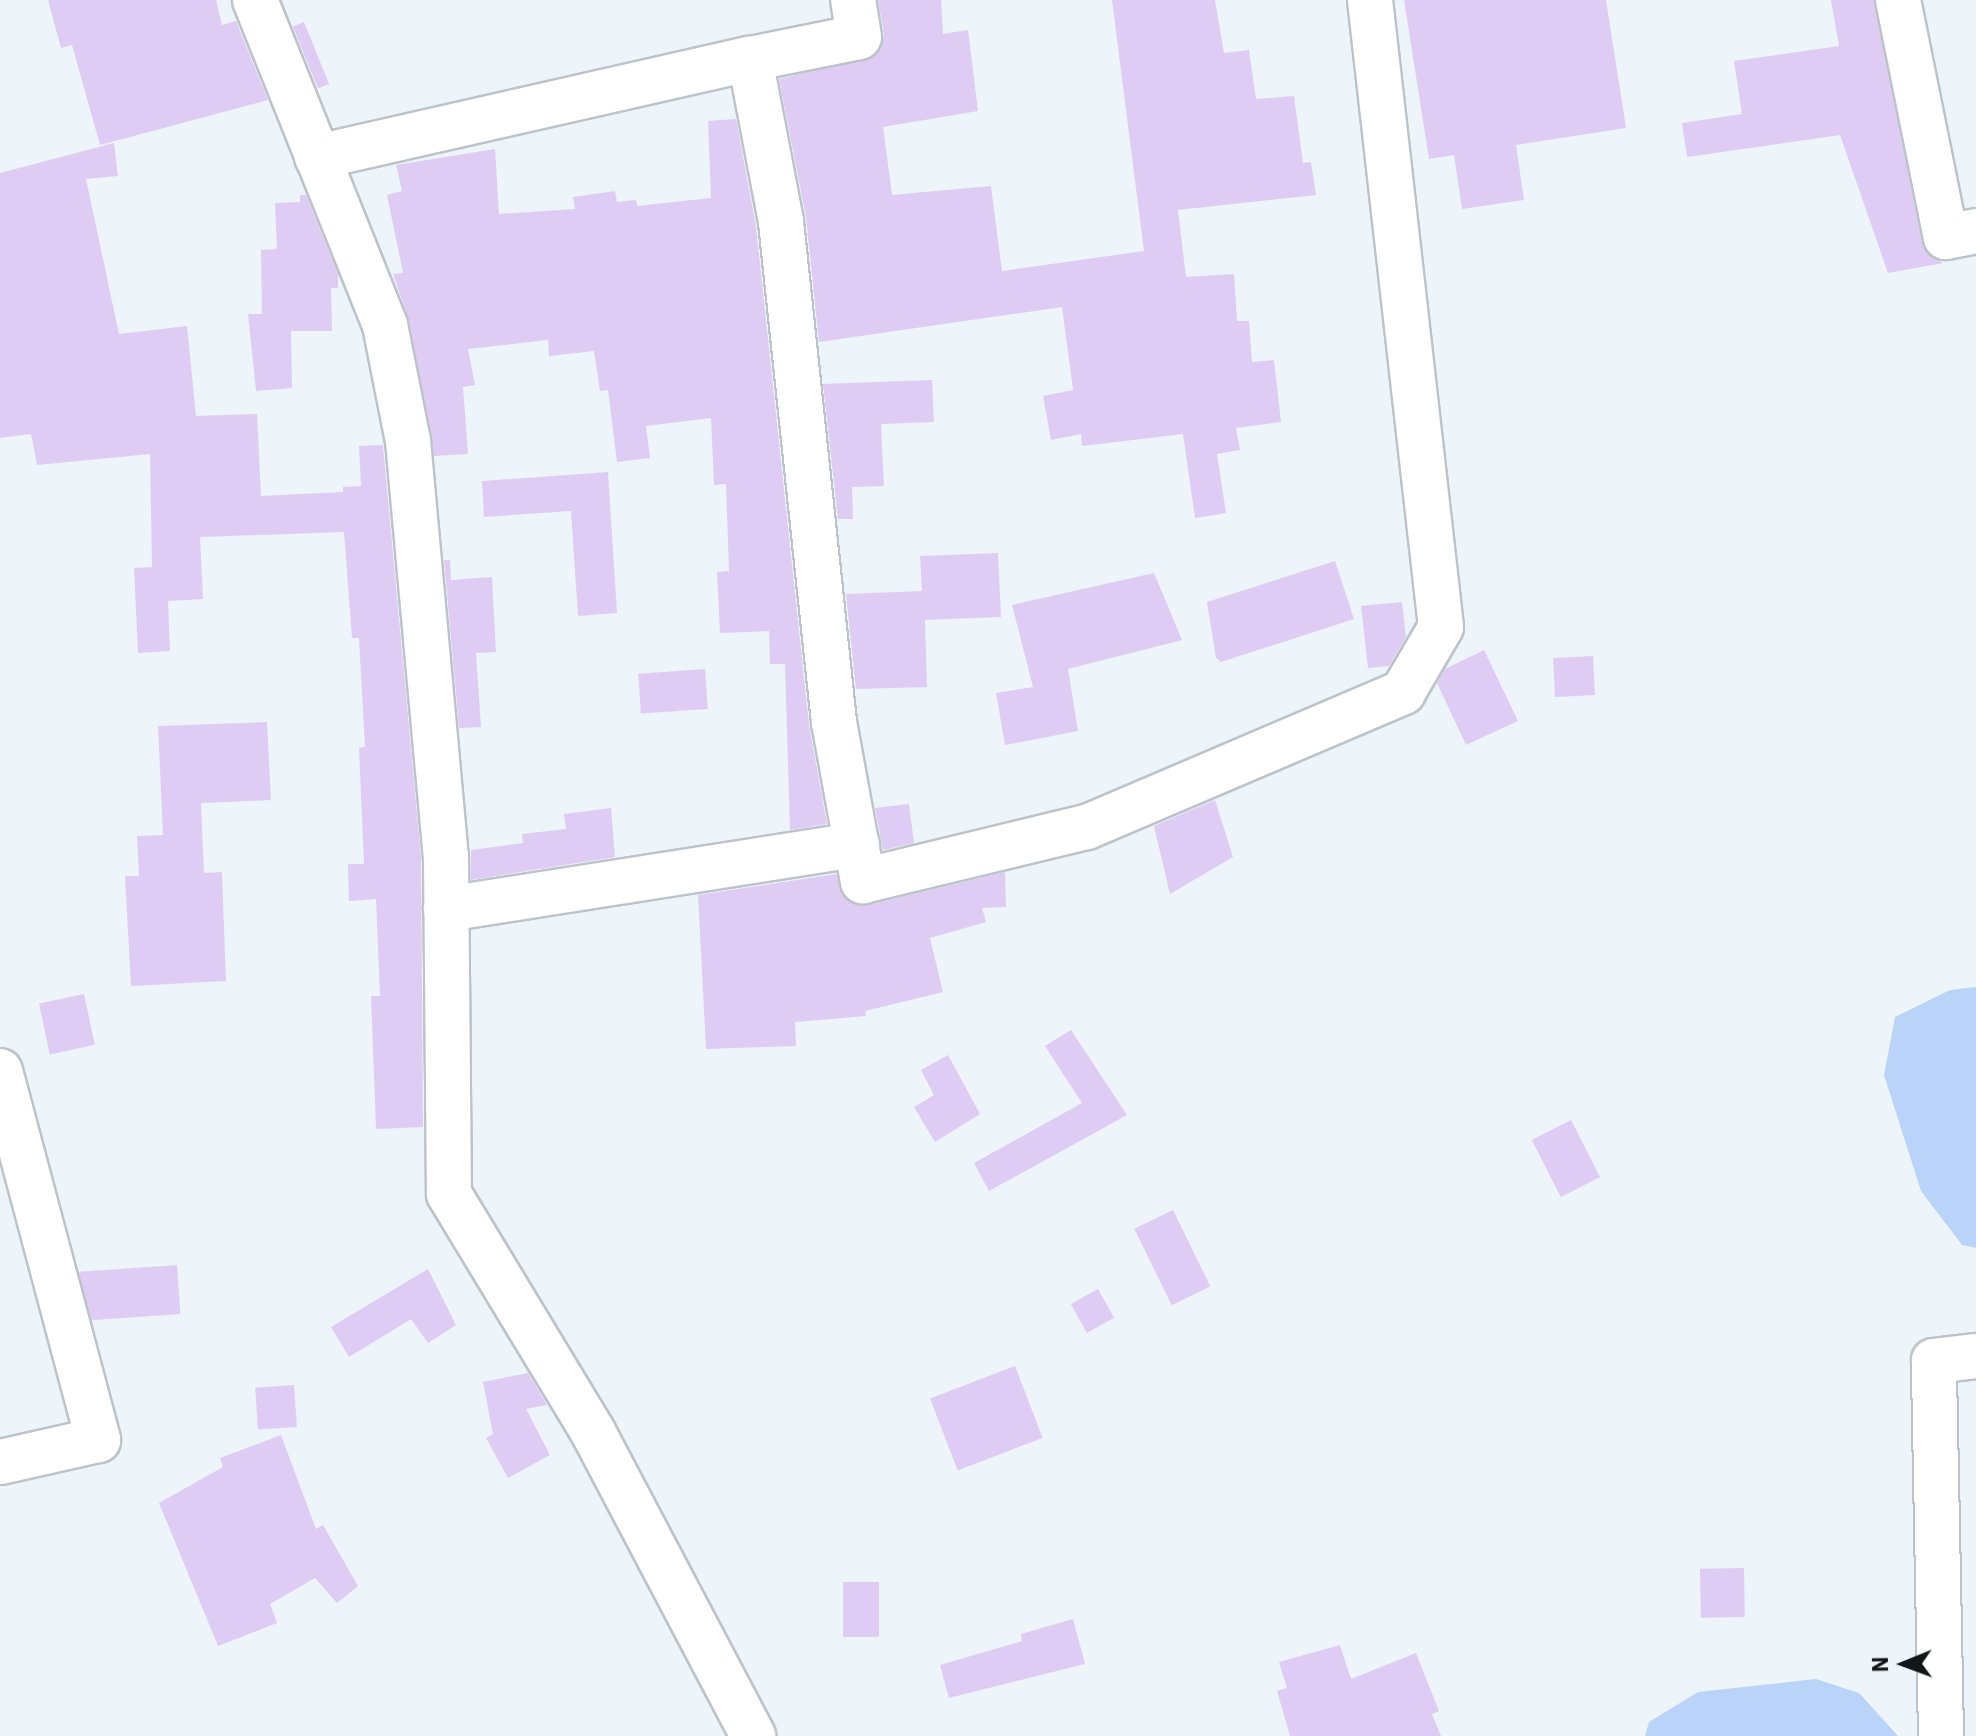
<!DOCTYPE html>
<style>
body{margin:0}
#map{position:relative;width:1976px;height:1736px;overflow:hidden;background:#edf4fa;font-family:"IBM Plex Sans",sans-serif}
div>[style]{position:absolute}
[style*='--x']{left:calc(var(--x)*1px);top:calc(var(--y)*1px);width:calc(var(--w)*1px);rotate:calc(var(--a)*1deg)}
.water>*{inset:0;background:#b9d4f8}
.building>*{inset:0;background:#dfccf5;transform-origin:0 0}
.roads{filter:drop-shadow(2px 0 #bcc3c9) drop-shadow(-2px 0 #bcc3c9) drop-shadow(0 2px #bcc3c9) drop-shadow(0 -2px #bcc3c9)}
.minor>*{height:44px;margin:-22px;padding:0 22px;transform-origin:22px;border-radius:22px;background:#fff}
span{translate:-50% -50%;white-space:nowrap;text-align:center;line-height:1.15;-webkit-text-stroke:8px #edf4fa;paint-order:stroke}
.north{position:absolute;left:1864px;top:1624px;width:80px;height:80px;-webkit-text-stroke:6px #edf4fa;paint-order:stroke;rotate:269deg;font-size:22px;font-weight:700;line-height:32px;text-align:center;color:#131618}
.north::after{content:'';display:block;margin:auto;width:28px;height:36px;background:#131618;clip-path:polygon(50% 0,100% 100%,50% 72%,0 100%)}
</style>
<div id="map">
<div class="water">
<i style="clip-path:polygon(1976px 987px,1976px 1248px,1962px 1245px,1921px 1191px,1884px 1075px,1895px 1017px,1950px 990px)"></i>
<i style="clip-path:polygon(1816px 1679px,1859px 1693px,1898px 1736px,1645px 1736px,1649px 1722px,1698px 1692px)"></i>
</div>
<div class="building">
<i style="clip-path:polygon(48px 0,216px 0,222px 25px,236px 21px,268px 100px,100px 145px,72px 45px,61px 48px)"></i>
<i style="clip-path:polygon(878px 0,941px 0,943px 34px,968px 30px,978px 111px,883px 127px,892px 195px,991px 186px,1002px 271px,1144px 251px,1112px 0,1215px 0,1224px 53px,1249px 50px,1256px 99px,1294px 96px,1303px 163px,1311px 162px,1316px 195px,1178px 210px,1186px 277px,1234px 274px,1237px 321px,1249px 321px,1252px 362px,1274px 360px,1281px 422px,1236px 428px,1240px 450px,1217px 454px,1226px 513px,1195px 518px,1183px 434px,1082px 446px,1081px 434px,1051px 440px,1043px 396px,1073px 390px,1062px 307px,819px 342px,806px 217px,779px 79px,875px 56px,884px 34px)"></i>
<i style="clip-path:polygon(1404px 0,1606px 0,1626px 128px,1516px 145px,1524px 200px,1462px 209px,1454px 155px,1429px 159px)"></i>
<i style="clip-path:polygon(1831px 0,1874px 0,1922px 242px,1928px 254px,1943px 263px,1888px 273px,1840px 135px,1687px 157px,1682px 123px,1742px 114px,1734px 61px,1839px 46px)"></i>
<i style="left:304px;top:22px;width:67px;height:12px;rotate:68deg"></i>
<i style="clip-path:polygon(736px 119px,756px 226px,809px 725px,827px 824px,790px 830px,785px 664px,770px 664px,769px 631px,720px 633px,717px 572px,729px 571px,726px 484px,714px 485px,711px 418px,646px 426px,650px 458px,617px 462px,608px 390px,600px 391px,594px 351px,549px 356px,548px 340px,468px 349px,475px 385px,463px 387px,468px 454px,434px 456px,409px 320px,393px 274px,403px 273px,387px 195px,402px 191px,396px 165px,495px 149px,499px 214px,575px 209px,573px 197px,615px 191px,617px 202px,636px 200px,637px 206px,711px 198px,708px 121px)"></i>
<i style="clip-path:polygon(114px 143px,118px 176px,86px 179px,119px 334px,187px 326px,196px 416px,257px 414px,261px 496px,343px 492px,343px 487px,361px 486px,359px 446px,383px 445px,421px 857px,423px 1127px,376px 1129px,371px 996px,380px 996px,376px 899px,349px 901px,348px 864px,364px 864px,359px 748px,365px 747px,359px 638px,352px 638px,344px 532px,200px 537px,203px 599px,168px 601px,170px 651px,138px 653px,134px 568px,152px 567px,150px 454px,37px 465px,31px 434px,0 438px,0 173px)"></i>
<i style="clip-path:polygon(300px 195px,306px 195px,338px 274px,338px 288px,331px 288px,332px 331px,291px 331px,292px 388px,256px 391px,248px 314px,262px 314px,261px 250px,277px 249px,275px 203px,300px 202px)"></i>
<i style="clip-path:polygon(932px 380px,934px 422px,881px 424px,884px 486px,852px 487px,853px 519px,838px 519px,823px 384px)"></i>
<i style="clip-path:polygon(608px 472px,617px 613px,578px 616px,571px 511px,484px 517px,482px 481px)"></i>
<i style="clip-path:polygon(998px 553px,1001px 617px,925px 620px,927px 687px,856px 689px,846px 594px,922px 591px,920px 556px)"></i>
<i style="clip-path:polygon(444px 560px,450px 560px,451px 580px,492px 577px,496px 652px,476px 653px,481px 727px,459px 728px)"></i>
<i style="clip-path:polygon(1335px 561px,1354px 619px,1221px 662px,1216px 658px,1207px 602px)"></i>
<i style="clip-path:polygon(1154px 573px,1182px 640px,1068px 669px,1078px 731px,1005px 745px,996px 693px,1033px 687px,1012px 605px)"></i>
<i style="clip-path:polygon(1402px 602px,1406px 637px,1389px 666px,1368px 668px,1361px 606px)"></i>
<i style="clip-path:polygon(1484px 650px,1518px 721px,1466px 745px,1437px 683px,1445px 669px)"></i>
<i style="left:1593px;top:656px;width:39px;height:40px;rotate:87deg"></i>
<i style="left:705px;top:669px;width:40px;height:67px;rotate:86deg"></i>
<i style="clip-path:polygon(267px 722px,271px 800px,201px 803px,204px 873px,222px 872px,226px 981px,131px 986px,125px 876px,139px 876px,137px 836px,163px 835px,158px 726px)"></i>
<i style="clip-path:polygon(1215px 800px,1233px 857px,1170px 894px,1154px 826px)"></i>
<i style="clip-path:polygon(909px 804px,914px 843px,883px 850px,875px 808px)"></i>
<i style="clip-path:polygon(611px 808px,615px 857px,471px 880px,471px 850px,523px 843px,522px 834px,566px 829px,564px 814px)"></i>
<i style="clip-path:polygon(1005px 872px,1006px 907px,982px 908px,986px 922px,930px 938px,943px 992px,865px 1011px,866px 1016px,795px 1022px,796px 1046px,706px 1049px,698px 895px,836px 874px,845px 898px,868px 905px)"></i>
<i style="left:84px;top:994px;width:52px;height:46px;rotate:78deg"></i>
<i style="clip-path:polygon(1071px 1030px,1127px 1115px,989px 1191px,974px 1163px,1082px 1103px,1045px 1046px)"></i>
<i style="clip-path:polygon(948px 1055px,980px 1114px,935px 1142px,914px 1107px,934px 1095px,921px 1070px)"></i>
<i style="left:1571px;top:1120px;width:64px;height:44px;rotate:63deg"></i>
<i style="left:1173px;top:1210px;width:85px;height:43px;rotate:64deg"></i>
<i style="left:177px;top:1265px;width:49px;height:98px;rotate:86deg"></i>
<i style="clip-path:polygon(428px 1269px,456px 1325px,428px 1343px,411px 1319px,349px 1357px,331px 1327px)"></i>
<i style="left:1098px;top:1289px;width:33px;height:31px;rotate:61deg"></i>
<i style="left:1015px;top:1366px;width:77px;height:91px;rotate:69deg"></i>
<i style="clip-path:polygon(528px 1373px,547px 1405px,526px 1409px,550px 1455px,508px 1478px,486px 1438px,493px 1434px,483px 1382px)"></i>
<i style="left:294px;top:1385px;width:42px;height:39px;rotate:86deg"></i>
<i style="clip-path:polygon(281px 1435px,316px 1529px,323px 1525px,358px 1586px,337px 1603px,315px 1578px,270px 1604px,277px 1623px,218px 1646px,159px 1503px,223px 1467px,220px 1458px)"></i>
<i style="left:1744px;top:1568px;width:49px;height:44px;rotate:89deg"></i>
<i style="left:879px;top:1582px;width:55px;height:36px;rotate:90deg"></i>
<i style="clip-path:polygon(1073px 1619px,1085px 1664px,949px 1698px,940px 1665px,1022px 1641px,1021px 1634px)"></i>
<i style="clip-path:polygon(1340px 1645px,1351px 1679px,1416px 1653px,1439px 1711px,1432px 1714px,1441px 1736px,1290px 1736px,1277px 1691px,1287px 1688px,1279px 1662px)"></i>
</div>
<div class="roads">
<div class="minor">
<i style="--x:255;--y:0;--w:350;--a:68.2"></i>
<i style="--x:385;--y:325;--w:118;--a:78.8"></i>
<i style="--x:408;--y:441;--w:417;--a:84.8"></i>
<i style="--x:446;--y:856;--w:338;--a:89.5"></i>
<i style="--x:449;--y:1194;--w:278;--a:58.8"></i>
<i style="--x:593;--y:1432;--w:344;--a:62.2"></i>
<i style="--x:1898;--y:0;--w:242;--a:78.6"></i>
<i style="--x:1946;--y:237;--w:31;--a:-11"></i>
<i style="--x:750;--y:59;--w:111;--a:-11.4"></i>
<i style="--x:859;--y:37;--w:37;--a:-99"></i>
<i style="--x:317;--y:157;--w:444;--a:-12.8"></i>
<i style="--x:750;--y:59;--w:166;--a:79.2"></i>
<i style="--x:781;--y:222;--w:503;--a:83.95"></i>
<i style="--x:834;--y:722;--w:162;--a:79.7"></i>
<i style="--x:863;--y:881;--w:230;--a:-13.6"></i>
<i style="--x:1087;--y:827;--w:344;--a:-23.1"></i>
<i style="--x:1403;--y:692;--w:75;--a:-59.7"></i>
<i style="--x:1441;--y:627;--w:631;--a:-96.46"></i>
<i style="--x:446;--y:909;--w:416;--a:-8.9"></i>
<i style="--x:0;--y:1071;--w:382;--a:75.1"></i>
<i style="--x:98;--y:1440;--w:100;--a:167.3"></i>
<i style="--x:1941;--y:1736;--w:375;--a:-91.1"></i>
<i style="--x:1934;--y:1361;--w:42;--a:-6.8"></i>
</div>
</div>
<div class="north">N</div>
</div>
